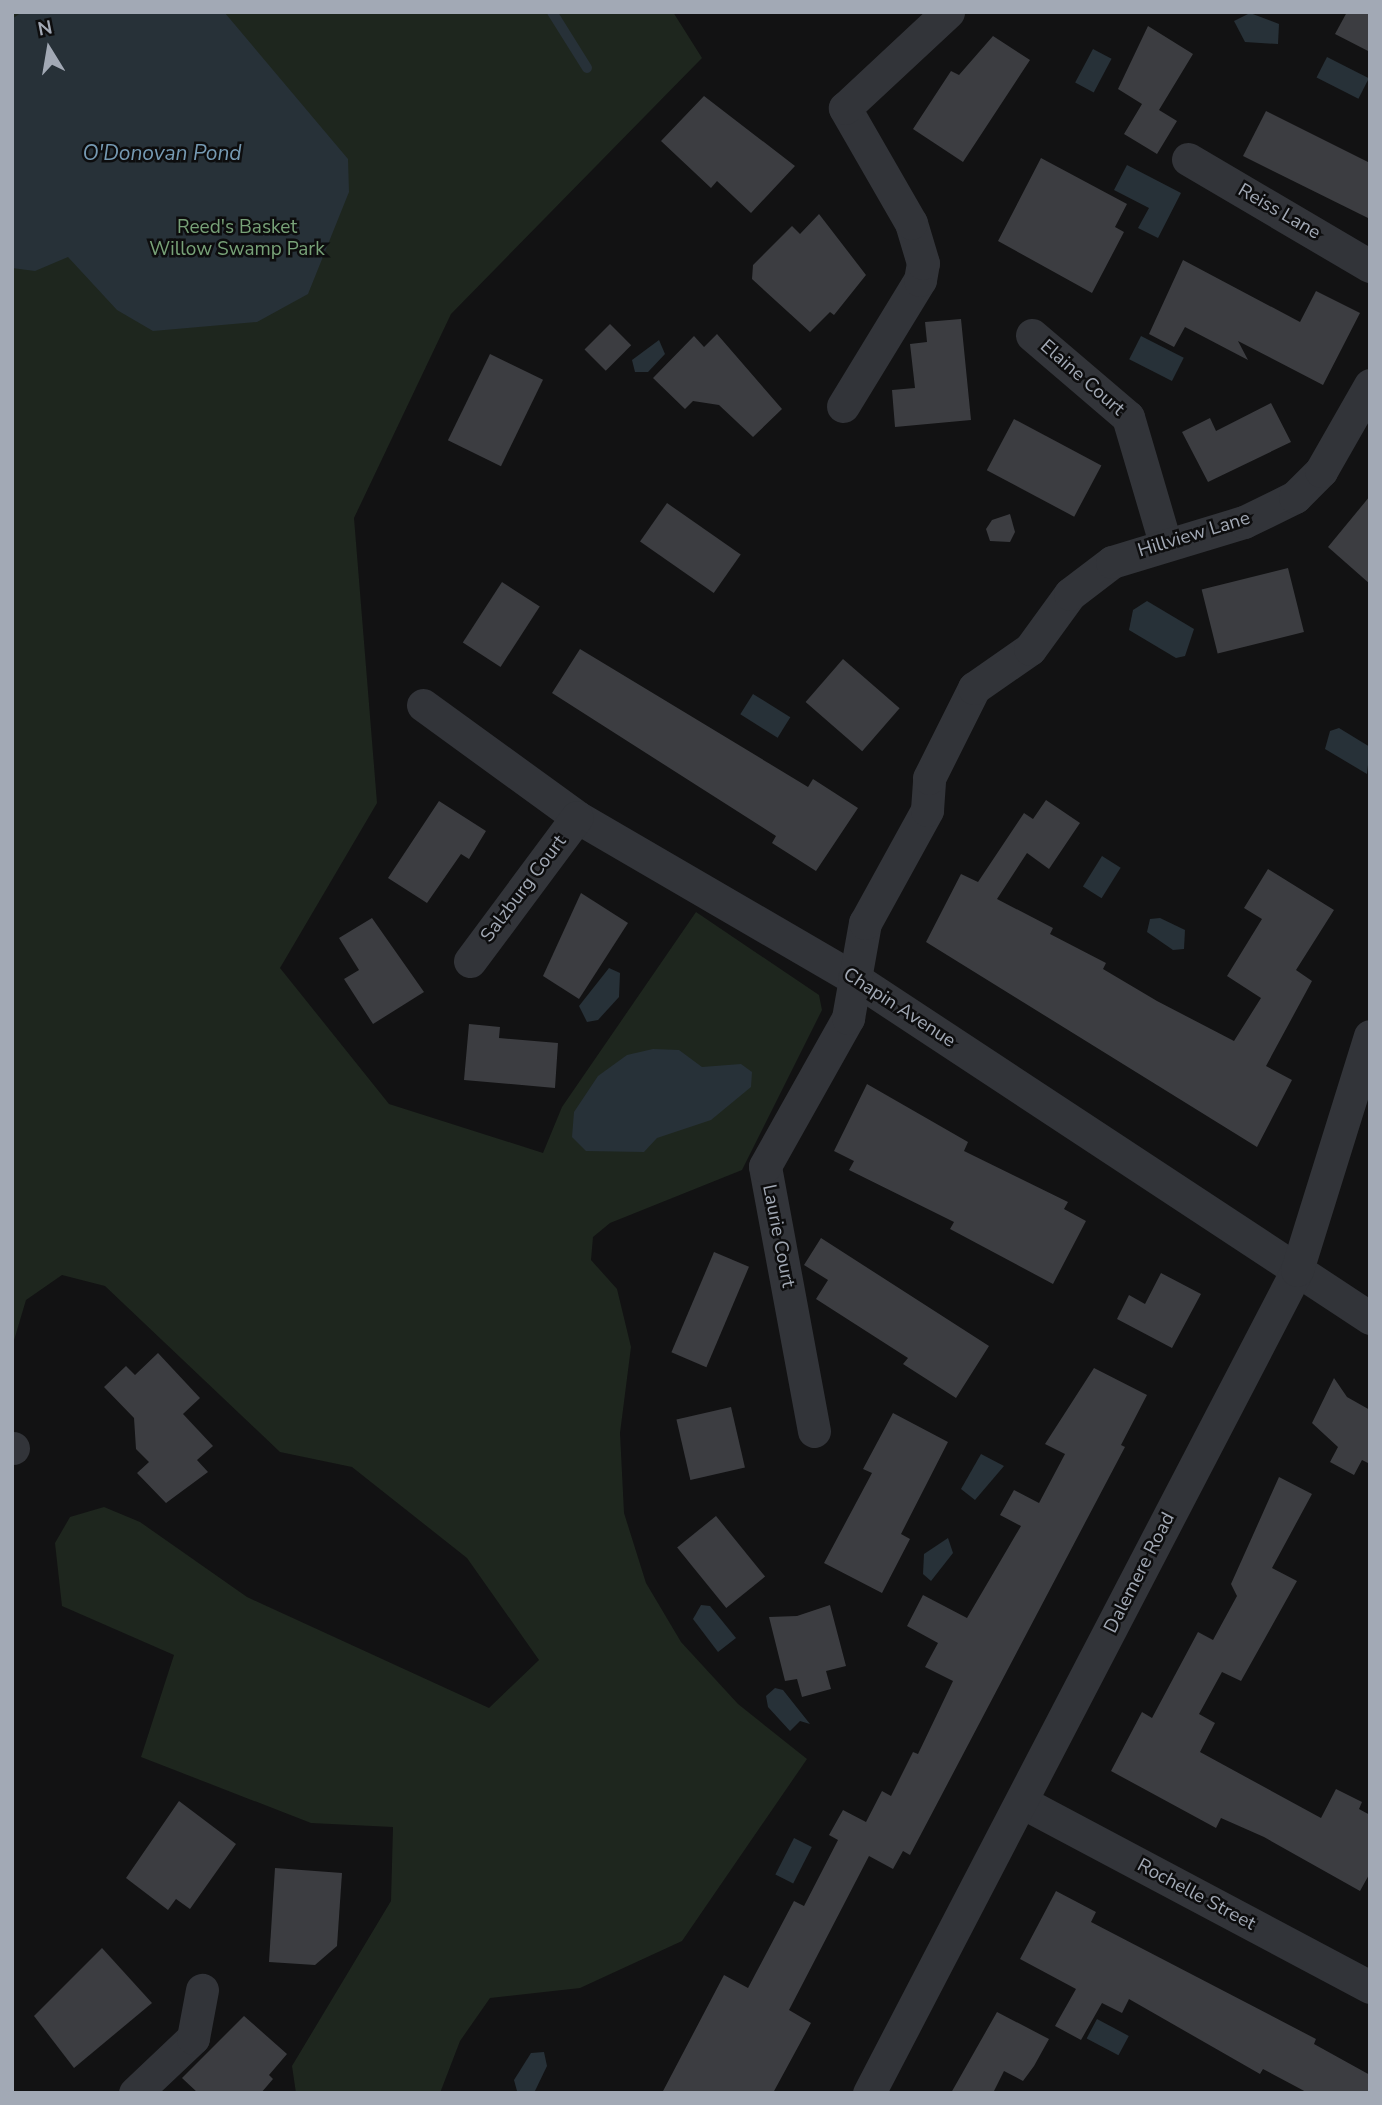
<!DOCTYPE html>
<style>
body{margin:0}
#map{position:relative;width:1382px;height:2105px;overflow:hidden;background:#121213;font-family:"Nunito Sans",sans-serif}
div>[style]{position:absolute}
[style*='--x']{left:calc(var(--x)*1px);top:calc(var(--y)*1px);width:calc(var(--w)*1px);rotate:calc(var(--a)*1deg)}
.green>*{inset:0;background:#1e261e}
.water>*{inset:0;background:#273138;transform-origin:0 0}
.stream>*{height:10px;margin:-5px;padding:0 5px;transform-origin:5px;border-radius:5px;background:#273138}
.building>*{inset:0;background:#3c3d41;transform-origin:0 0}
.street>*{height:33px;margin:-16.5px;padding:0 16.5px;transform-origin:16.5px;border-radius:16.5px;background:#323439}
span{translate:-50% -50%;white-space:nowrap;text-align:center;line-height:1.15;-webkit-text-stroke:5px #0d0d0e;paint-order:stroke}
.street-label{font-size:19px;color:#a2a9b5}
.park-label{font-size:19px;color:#78a278}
.water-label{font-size:21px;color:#769ab3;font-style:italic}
.frame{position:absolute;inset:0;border:14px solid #a2a9b5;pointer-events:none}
.north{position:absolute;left:14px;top:14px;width:70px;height:70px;-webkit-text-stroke:5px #0d0d0e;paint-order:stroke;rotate:349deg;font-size:19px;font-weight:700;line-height:28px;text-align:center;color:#a2a9b5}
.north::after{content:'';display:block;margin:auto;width:24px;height:32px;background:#a2a9b5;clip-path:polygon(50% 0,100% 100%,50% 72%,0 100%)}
</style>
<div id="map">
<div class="green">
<i style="clip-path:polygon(12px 12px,673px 12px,702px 58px,451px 314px,354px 518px,377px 803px,280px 968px,389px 1104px,543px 1153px,562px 1107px,696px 912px,819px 995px,822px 1010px,742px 1170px,610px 1223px,593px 1237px,591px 1260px,617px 1289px,631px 1347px,620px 1433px,624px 1513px,646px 1583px,681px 1642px,738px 1704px,807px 1759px,682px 1941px,580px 1988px,490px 1998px,460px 2041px,440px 2093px,296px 2093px,292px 2066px,391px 1901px,393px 1827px,311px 1823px,141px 1757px,174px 1655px,62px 1606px,55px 1543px,70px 1517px,104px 1507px,140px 1522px,247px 1597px,489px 1708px,539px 1660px,467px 1558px,352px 1467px,280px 1452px,105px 1286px,62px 1275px,26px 1300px,12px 1347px)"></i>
</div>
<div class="water">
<i style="clip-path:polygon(22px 12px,225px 13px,348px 159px,349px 192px,308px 294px,257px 322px,153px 331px,117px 310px,68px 257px,35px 271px,12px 268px,12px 19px)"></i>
<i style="clip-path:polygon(1250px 13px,1279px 24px,1278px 44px,1245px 42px,1234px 21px)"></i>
<i style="left:1093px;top:49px;width:21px;height:38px;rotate:28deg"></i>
<i style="left:1327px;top:57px;width:47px;height:23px;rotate:27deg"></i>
<i style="clip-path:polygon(1127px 165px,1181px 193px,1158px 238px,1138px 228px,1149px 208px,1114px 190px)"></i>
<i style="left:1141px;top:336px;width:48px;height:26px;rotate:27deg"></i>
<i style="clip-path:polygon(659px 340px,665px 354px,648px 372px,635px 372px,632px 360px)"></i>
<i style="clip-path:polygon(1147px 601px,1194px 629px,1185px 656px,1176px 658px,1129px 630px,1133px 610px)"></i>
<i style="left:753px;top:694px;width:44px;height:24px;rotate:32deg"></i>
<i style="clip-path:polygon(1339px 728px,1370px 747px,1367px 774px,1325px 749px,1330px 731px)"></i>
<i style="left:1102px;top:856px;width:22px;height:36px;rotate:32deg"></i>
<i style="clip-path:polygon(1160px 918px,1185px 930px,1184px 949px,1173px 950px,1147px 932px,1150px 919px)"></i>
<i style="clip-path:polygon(609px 968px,620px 973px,619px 997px,598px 1020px,587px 1022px,579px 1006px)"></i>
<i style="clip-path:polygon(653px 1049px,679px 1050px,702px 1067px,741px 1064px,752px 1072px,751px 1087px,711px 1120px,657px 1138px,644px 1152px,586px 1151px,572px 1137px,574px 1112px,598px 1076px,627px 1055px)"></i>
<i style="clip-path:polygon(981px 1454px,1004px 1466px,975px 1500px,961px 1489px)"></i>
<i style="clip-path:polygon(948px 1538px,953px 1553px,931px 1581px,923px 1574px,924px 1554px)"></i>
<i style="clip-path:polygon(701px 1605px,710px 1606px,736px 1638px,718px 1652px,693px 1619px)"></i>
<i style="clip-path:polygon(775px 1688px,783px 1690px,810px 1724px,800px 1721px,790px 1731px,768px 1707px,766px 1696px)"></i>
<i style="left:794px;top:1838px;width:20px;height:41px;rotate:27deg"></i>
<i style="left:1097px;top:2019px;width:36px;height:22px;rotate:28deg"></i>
<i style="clip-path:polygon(544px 2052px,547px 2066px,534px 2093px,517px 2091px,514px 2080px,531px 2053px)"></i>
</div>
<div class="stream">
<i style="--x:552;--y:12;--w:66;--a:58"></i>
</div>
<div class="building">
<i style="clip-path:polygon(1347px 12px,1370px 12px,1370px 52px,1335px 34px)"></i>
<i style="clip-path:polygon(1148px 26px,1193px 54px,1159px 110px,1177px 121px,1157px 154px,1124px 134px,1142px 104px,1118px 89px)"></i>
<i style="clip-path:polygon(993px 36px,1030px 60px,963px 162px,913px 129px,951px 71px,959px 75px)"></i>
<i style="clip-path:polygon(704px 96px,795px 166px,751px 213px,717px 181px,711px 188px,661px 141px)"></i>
<i style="clip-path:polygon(1266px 111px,1370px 163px,1370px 219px,1243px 156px)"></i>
<i style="clip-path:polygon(1041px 158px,1127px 204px,1115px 227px,1124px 232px,1092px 293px,998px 241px)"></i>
<i style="clip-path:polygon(819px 214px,866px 275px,834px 315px,830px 312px,810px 332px,752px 279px,753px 265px,792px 226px,800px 234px)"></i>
<i style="clip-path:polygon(1183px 260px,1300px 322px,1316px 291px,1360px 313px,1323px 385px,1238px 341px,1248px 360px,1185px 327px,1174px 347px,1149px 334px)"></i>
<i style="clip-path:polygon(961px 319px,971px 420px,895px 427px,892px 390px,915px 388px,910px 344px,927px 342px,925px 322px)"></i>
<i style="left:610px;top:324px;width:30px;height:36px;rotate:45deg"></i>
<i style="clip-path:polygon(717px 334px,782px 409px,753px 437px,719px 405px,693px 401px,685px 409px,653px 378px,694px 336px,704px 347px)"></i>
<i style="left:490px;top:354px;width:59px;height:96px;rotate:26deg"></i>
<i style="clip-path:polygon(1271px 403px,1291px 442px,1208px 482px,1182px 432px,1210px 418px,1216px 431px)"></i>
<i style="left:1014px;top:419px;width:99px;height:58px;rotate:28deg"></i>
<i style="clip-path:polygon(1370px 496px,1370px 584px,1328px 547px)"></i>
<i style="left:667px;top:503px;width:90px;height:47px;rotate:35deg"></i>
<i style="clip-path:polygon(1010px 514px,1015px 532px,1010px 542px,990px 541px,986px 529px,992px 520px)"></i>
<i style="left:1288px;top:568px;width:66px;height:89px;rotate:76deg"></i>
<i style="left:502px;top:582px;width:45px;height:72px;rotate:33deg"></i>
<i style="clip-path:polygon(580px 649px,808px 787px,813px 779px,858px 808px,816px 871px,772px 843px,776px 836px,552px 693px)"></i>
<i style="left:843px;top:659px;width:75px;height:57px;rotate:41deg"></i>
<i style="clip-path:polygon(1046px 800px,1080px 823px,1049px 869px,1027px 853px,997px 899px,1053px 928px,1050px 934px,1106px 963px,1103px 969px,1157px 1001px,1234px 1041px,1261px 998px,1227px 976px,1262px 919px,1244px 908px,1268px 869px,1334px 910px,1296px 970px,1312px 981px,1266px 1066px,1292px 1080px,1257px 1147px,926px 942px,961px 874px,978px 882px,1024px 813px,1033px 819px)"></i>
<i style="clip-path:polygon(439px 801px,486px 831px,469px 859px,461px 854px,427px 903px,388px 878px)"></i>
<i style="clip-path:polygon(581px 893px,628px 923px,579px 999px,543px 976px)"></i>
<i style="clip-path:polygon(372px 918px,424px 992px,373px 1024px,344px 979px,359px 970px,339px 938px)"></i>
<i style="clip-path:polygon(469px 1024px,500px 1027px,499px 1038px,558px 1043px,555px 1088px,464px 1080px)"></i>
<i style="clip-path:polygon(867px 1084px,968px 1142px,964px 1151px,1068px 1202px,1064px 1209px,1086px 1221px,1053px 1284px,950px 1229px,954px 1222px,849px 1170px,854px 1161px,834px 1151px)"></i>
<i style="clip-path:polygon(821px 1238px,989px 1346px,956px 1398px,903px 1364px,908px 1358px,816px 1299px,828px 1280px,804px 1265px)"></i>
<i style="left:714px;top:1252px;width:38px;height:109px;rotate:23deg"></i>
<i style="clip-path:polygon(1161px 1273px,1201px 1294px,1172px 1348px,1117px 1319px,1129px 1295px,1145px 1304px)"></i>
<i style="clip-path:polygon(158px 1353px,200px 1398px,183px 1414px,213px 1446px,197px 1460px,208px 1472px,166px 1503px,137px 1473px,149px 1462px,136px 1449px,134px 1418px,104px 1387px,126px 1366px,135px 1375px)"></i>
<i style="clip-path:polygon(1094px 1368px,1147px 1395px,1121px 1445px,1125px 1447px,910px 1855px,903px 1851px,893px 1869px,869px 1856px,789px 2010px,811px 2023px,773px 2093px,662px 2093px,724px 1975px,748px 1988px,794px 1901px,804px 1906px,838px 1840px,829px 1835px,843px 1810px,866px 1822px,882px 1791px,891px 1796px,913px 1752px,918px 1754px,953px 1681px,925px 1667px,938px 1643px,907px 1626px,923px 1595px,967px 1618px,1021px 1526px,1000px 1515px,1014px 1490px,1039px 1503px,1065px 1454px,1045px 1444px)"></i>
<i style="clip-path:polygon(1334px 1378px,1347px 1397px,1370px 1410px,1370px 1464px,1362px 1460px,1354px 1475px,1330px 1462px,1338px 1447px,1312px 1423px)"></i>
<i style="left:731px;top:1407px;width:62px;height:56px;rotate:77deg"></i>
<i style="clip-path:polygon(893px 1413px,948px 1442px,901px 1534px,910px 1539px,882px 1593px,824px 1563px,872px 1473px,863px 1469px)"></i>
<i style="clip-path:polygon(1279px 1477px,1312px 1494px,1272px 1568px,1297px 1581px,1241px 1681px,1222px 1672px,1199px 1714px,1215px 1723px,1200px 1752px,1321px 1818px,1336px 1789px,1362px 1802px,1359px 1809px,1370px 1815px,1370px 1873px,1360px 1891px,1264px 1837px,1221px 1818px,1216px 1828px,1111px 1771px,1142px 1712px,1152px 1718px,1198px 1632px,1213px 1640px,1237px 1596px,1231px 1584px)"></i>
<i style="left:716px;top:1516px;width:78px;height:50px;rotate:51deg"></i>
<i style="clip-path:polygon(830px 1605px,846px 1666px,826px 1671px,831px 1689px,802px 1697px,797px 1679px,785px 1681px,769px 1617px,797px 1616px)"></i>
<i style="clip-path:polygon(179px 1801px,236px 1844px,190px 1909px,176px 1899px,168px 1910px,126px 1878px)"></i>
<i style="clip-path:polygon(275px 1868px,342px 1873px,337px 1946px,315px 1965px,269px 1962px)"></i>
<i style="clip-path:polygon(1056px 1891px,1096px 1912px,1091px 1922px,1316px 2039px,1314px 2044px,1370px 2075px,1370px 2093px,1308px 2093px,1263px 2069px,1260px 2074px,1129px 1999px,1122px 2013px,1102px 2003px,1081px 2040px,1055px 2026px,1076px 1989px,1020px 1959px)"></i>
<i style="clip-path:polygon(102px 1948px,152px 2003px,74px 2068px,34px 2016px)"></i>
<i style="clip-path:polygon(997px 2012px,1049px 2039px,1034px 2066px,1023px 2081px,1004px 2071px,993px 2093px,951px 2093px)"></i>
<i style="clip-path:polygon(244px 2016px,287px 2054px,269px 2075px,273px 2079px,261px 2093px,198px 2093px,182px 2078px)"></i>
</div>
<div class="street">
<i style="--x:1188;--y:159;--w:211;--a:30.5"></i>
<i style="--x:1032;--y:335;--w:126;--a:40.5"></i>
<i style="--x:1128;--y:417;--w:131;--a:73.6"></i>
<i style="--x:843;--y:406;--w:148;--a:-58.6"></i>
<i style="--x:920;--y:280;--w:17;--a:-80"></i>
<i style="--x:923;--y:263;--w:42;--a:-106.7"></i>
<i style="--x:911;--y:223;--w:133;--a:-119.9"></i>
<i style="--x:845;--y:108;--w:141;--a:-43"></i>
<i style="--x:423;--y:705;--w:190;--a:36"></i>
<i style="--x:577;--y:817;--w:320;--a:30.2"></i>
<i style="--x:854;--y:978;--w:618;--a:33.38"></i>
<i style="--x:470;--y:961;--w:179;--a:-53.4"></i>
<i style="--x:814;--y:1431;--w:269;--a:-100.5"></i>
<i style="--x:765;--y:1166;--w:170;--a:-60.7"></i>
<i style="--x:848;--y:1018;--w:97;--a:-79.9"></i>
<i style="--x:865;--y:923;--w:129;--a:-61.2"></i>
<i style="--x:927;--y:810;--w:32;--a:-86"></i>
<i style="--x:929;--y:778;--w:101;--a:-63.4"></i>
<i style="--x:974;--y:688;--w:68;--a:-34.9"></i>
<i style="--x:1030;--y:649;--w:68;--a:-54"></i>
<i style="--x:1070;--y:594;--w:53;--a:-37.3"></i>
<i style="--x:1112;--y:562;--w:138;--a:-16.9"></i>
<i style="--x:1244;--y:522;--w:57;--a:-26.1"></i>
<i style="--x:1295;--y:497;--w:37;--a:-45"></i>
<i style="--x:1321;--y:471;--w:99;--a:-60.3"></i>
<i style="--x:12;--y:1448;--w:1;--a:0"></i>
<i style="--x:1022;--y:1802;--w:394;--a:28"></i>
<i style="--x:135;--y:2093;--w:80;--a:-43.5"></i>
<i style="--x:193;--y:2038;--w:49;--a:-79.4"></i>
<i style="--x:869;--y:2093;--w:928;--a:-62.52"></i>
<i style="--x:1297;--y:1270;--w:245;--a:-72.7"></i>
</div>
<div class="street-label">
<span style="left:1279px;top:212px;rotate:30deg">Reiss Lane</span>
<span style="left:1082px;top:378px;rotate:41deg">Elaine Court</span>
<span style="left:1194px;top:535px;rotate:-17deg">Hillview Lane</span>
<span style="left:524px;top:889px;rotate:-53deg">Salzburg Court</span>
<span style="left:899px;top:1008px;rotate:33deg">Chapin Avenue</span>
<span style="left:778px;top:1236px;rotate:79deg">Laurie Court</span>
<span style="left:1140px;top:1573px;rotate:-63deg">Dalemere Road</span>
<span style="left:1196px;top:1895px;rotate:28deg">Rochelle Street</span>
</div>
<div class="park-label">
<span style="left:237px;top:239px">Reed's Basket<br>Willow Swamp Park</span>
</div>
<div class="water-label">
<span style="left:162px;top:153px">O'Donovan Pond</span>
</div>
<div class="frame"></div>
<div class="north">N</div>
</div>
